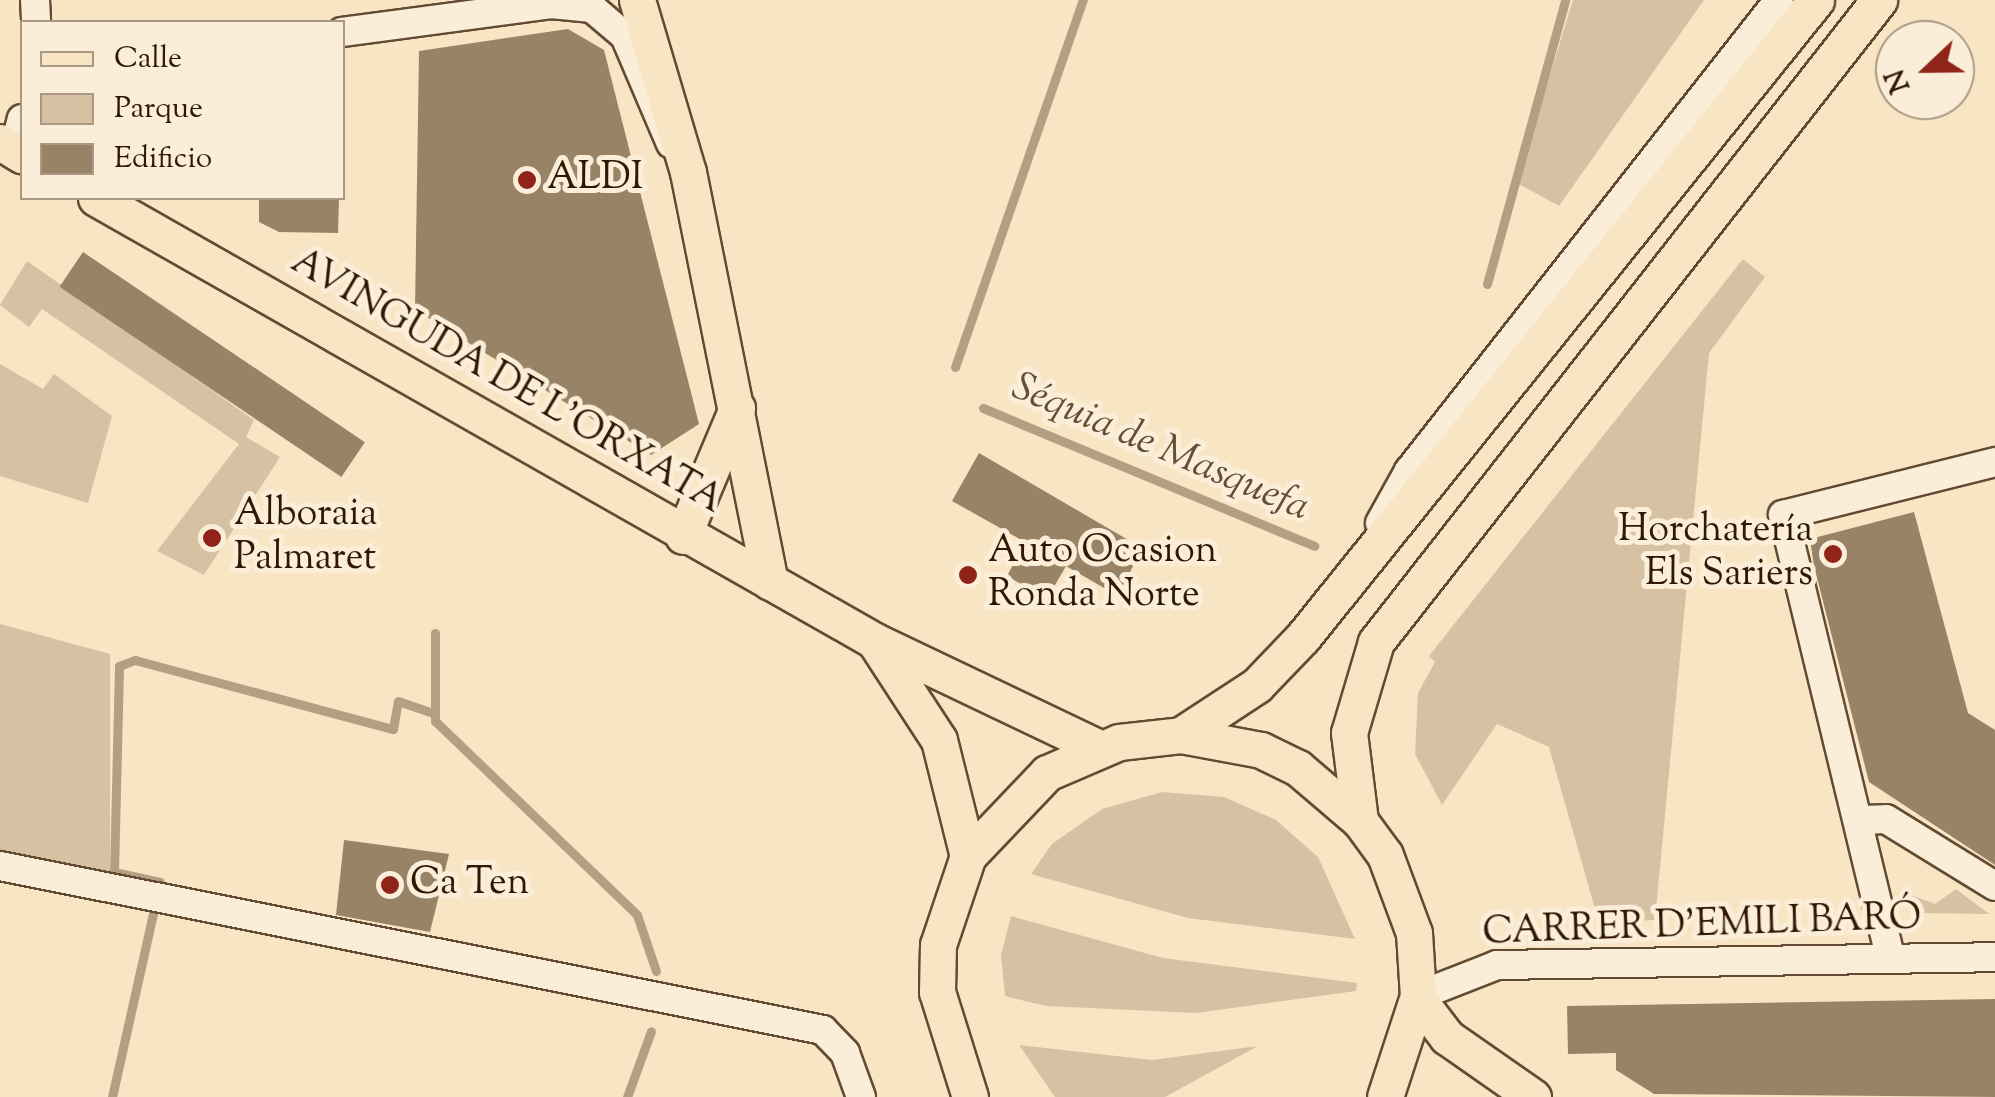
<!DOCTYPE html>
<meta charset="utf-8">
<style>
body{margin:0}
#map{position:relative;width:1995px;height:1097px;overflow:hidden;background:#f8e5c4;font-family:"Sorts Mill Goudy",serif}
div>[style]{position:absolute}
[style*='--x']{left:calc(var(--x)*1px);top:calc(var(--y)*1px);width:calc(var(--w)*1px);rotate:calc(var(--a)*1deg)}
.green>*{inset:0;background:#d6c2a3}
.stream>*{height:9px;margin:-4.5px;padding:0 4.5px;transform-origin:4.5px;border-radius:4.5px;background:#b49f82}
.building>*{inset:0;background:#988367;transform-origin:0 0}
.roads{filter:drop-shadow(2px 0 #634b33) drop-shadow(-2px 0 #634b33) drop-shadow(0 2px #634b33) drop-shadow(0 -2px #634b33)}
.minor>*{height:28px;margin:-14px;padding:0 14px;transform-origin:14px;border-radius:14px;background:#faeed9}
.major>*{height:35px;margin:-17.5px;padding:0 17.5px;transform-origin:17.5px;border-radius:17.5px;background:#f8e5c4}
.dots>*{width:28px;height:28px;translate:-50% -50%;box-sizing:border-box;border:5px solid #faeed9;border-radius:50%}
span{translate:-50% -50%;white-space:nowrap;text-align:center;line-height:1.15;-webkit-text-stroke:10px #faeed9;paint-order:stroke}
.poi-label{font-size:38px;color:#311803}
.left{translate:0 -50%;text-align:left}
.right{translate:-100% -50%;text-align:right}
.street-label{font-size:38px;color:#311803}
.water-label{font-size:40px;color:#654e36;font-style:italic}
.legend{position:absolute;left:20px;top:20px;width:325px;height:180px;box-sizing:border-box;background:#faeed9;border:2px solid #aa9883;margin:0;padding:12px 18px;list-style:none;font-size:30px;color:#311803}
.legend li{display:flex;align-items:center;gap:20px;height:50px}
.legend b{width:50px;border:2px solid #aa9883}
.north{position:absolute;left:1875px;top:20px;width:100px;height:100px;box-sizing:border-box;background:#faeed9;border:2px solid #aa9883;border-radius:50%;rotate:248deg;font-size:28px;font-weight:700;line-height:40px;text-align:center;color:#311803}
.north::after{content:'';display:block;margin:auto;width:35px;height:45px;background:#8f2418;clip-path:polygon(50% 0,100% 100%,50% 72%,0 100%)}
</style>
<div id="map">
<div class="green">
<i style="clip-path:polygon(1573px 0,1704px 0,1559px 206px,1517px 183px)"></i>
<i style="clip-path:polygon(1743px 259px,1765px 277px,1709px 353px,1655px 920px,1599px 923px,1549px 747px,1497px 724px,1442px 805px,1415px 754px,1418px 693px,1435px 662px,1429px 656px)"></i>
<i style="clip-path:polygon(27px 261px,254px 420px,246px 437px,280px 457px,204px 575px,157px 551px,239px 444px,42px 309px,29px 327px,0 305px)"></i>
<i style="clip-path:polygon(0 364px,43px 389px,54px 374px,112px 416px,88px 503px,0 476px)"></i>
<i style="clip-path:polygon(0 624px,110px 654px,110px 872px,0 851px)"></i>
<i style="clip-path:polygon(1162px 792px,1224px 797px,1276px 820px,1318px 857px,1355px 939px,1188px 918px,1031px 874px,1052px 844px,1102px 809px)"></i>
<i style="clip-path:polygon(1956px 889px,1989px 914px,1918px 913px,1906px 893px,1935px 904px)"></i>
<i style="clip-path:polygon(1011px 916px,1163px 958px,1357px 983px,1356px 991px,1196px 1013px,1046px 1006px,1005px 996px,1001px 955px)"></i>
<i style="clip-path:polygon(1019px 1045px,1152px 1060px,1258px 1046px,1165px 1097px,1055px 1097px)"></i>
</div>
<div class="stream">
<i style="--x:1487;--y:284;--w:295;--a:-74.6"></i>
<i style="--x:955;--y:367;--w:389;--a:-70.8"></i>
<i style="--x:983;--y:408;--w:359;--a:22.6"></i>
<i style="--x:435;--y:633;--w:88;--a:90"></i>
<i style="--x:435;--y:721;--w:280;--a:43.8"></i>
<i style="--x:637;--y:915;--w:59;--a:71.3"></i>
<i style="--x:160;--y:882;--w:47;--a:-167.7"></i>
<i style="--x:114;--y:872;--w:206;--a:-88.6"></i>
<i style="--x:119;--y:666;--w:17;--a:-21"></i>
<i style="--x:135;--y:660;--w:267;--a:15"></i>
<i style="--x:393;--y:729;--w:28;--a:-80"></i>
<i style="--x:398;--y:701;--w:34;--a:19"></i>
<i style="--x:112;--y:1097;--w:188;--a:-77.4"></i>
<i style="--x:627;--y:1097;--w:70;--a:-70"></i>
</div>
<div class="building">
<i style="clip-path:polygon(568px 29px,604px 50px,699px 424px,651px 455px,415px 310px,419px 51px)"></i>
<i style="clip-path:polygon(259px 198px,339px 198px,338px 233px,279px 232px,259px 222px)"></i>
<i style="left:83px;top:252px;width:340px;height:42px;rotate:34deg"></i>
<i style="clip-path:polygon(979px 453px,1142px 548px,1118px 596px,1066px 566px,1047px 599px,1007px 576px,1025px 542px,952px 501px)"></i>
<i style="clip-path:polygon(1914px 512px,1968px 713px,1995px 730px,1995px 865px,1869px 782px,1814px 566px,1810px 539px)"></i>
<i style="clip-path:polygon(344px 840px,449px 854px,430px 932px,336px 915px)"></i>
<i style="clip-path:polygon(1995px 999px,1995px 1097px,1654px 1094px,1616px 1070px,1616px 1053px,1568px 1054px,1567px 1006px)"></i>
</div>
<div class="roads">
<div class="minor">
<i style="--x:35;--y:0;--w:22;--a:87"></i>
<i style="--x:342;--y:32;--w:211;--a:-7.6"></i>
<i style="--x:551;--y:4;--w:41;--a:5.6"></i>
<i style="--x:592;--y:8;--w:43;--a:40.3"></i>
<i style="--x:625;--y:36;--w:117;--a:66.9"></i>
<i style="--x:14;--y:150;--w:32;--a:-76"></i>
<i style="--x:1380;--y:523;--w:60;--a:-60.9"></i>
<i style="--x:1409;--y:471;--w:599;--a:-51.85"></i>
<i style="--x:1861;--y:820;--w:25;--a:-2"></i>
<i style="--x:1886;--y:819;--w:128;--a:31.6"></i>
<i style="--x:0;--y:866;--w:839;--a:11.27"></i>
<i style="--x:823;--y:1030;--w:32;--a:46"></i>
<i style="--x:845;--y:1053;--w:47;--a:70"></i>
<i style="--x:1890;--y:956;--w:454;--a:-103.6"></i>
<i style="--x:1783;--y:515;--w:219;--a:-14"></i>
<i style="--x:1418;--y:996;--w:85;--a:-21.4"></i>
<i style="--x:1497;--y:965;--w:498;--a:-0.9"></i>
</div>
<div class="major">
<i style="--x:637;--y:0;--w:179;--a:73.5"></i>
<i style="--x:688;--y:172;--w:418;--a:78.7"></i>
<i style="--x:0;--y:142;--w:26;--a:31"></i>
<i style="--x:96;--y:198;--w:896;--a:29.63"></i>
<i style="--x:875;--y:641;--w:248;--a:25.5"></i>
<i style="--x:683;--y:536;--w:139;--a:-67.1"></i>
<i style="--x:877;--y:645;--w:113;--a:56.9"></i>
<i style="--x:939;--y:740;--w:120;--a:76"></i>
<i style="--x:1181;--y:735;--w:91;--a:-33.3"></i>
<i style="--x:1257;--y:685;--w:66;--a:-46.2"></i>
<i style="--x:1303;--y:637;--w:818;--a:-51.15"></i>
<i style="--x:1360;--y:821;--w:89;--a:-97.1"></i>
<i style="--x:1349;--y:733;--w:95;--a:-73.5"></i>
<i style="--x:1376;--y:642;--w:816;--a:-51.92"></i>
<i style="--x:1418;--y:999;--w:48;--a:52.7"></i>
<i style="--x:1447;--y:1037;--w:105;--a:34.9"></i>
<i style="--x:970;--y:1097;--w:110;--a:-107.4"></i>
<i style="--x:937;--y:992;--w:47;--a:-88.8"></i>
<i style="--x:938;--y:945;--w:94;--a:-71.4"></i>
<i style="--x:968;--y:856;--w:115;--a:-46.4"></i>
<i style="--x:1047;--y:773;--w:78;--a:-23.3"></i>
<i style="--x:1119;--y:742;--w:62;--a:-6.4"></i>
<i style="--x:1181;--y:735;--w:81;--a:10.6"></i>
<i style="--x:1261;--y:750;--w:41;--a:25.9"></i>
<i style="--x:1298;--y:768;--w:82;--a:40.5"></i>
<i style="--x:1360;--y:821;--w:42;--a:53.7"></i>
<i style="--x:1385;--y:855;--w:83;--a:69.6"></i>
<i style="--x:1414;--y:933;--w:63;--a:86.4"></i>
<i style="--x:1418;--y:996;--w:106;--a:108.1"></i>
</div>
</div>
<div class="dots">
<i style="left:527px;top:180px;background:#8f2418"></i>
<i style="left:212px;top:538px;background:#8f2418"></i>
<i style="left:1833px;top:554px;background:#8f2418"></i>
<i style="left:968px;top:575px;background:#8f2418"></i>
<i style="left:390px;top:885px;background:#8f2418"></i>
</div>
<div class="poi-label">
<span class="left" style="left:547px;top:180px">ALDI</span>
<span class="left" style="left:234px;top:538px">Alboraia<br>Palmaret</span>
<span class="right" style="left:1813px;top:554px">Horchatería<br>Els Sariers</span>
<span class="left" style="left:988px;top:575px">Auto Ocasion<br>Ronda Norte</span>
<span class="left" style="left:410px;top:885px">Ca Ten</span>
</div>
<div class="street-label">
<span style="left:506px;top:383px;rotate:30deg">AVINGUDA DE L'ORXATA</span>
<span style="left:1702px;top:927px;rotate:-2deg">CARRER D'EMILI BARÓ</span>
</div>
<div class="water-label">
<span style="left:1160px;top:449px;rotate:23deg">Séquia de Masquefa</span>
</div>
<ul class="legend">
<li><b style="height:12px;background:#f8e5c4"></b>Calle</li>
<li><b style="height:28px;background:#d6c2a3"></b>Parque</li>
<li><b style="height:28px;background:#988367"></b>Edificio</li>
</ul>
<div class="north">N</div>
</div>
